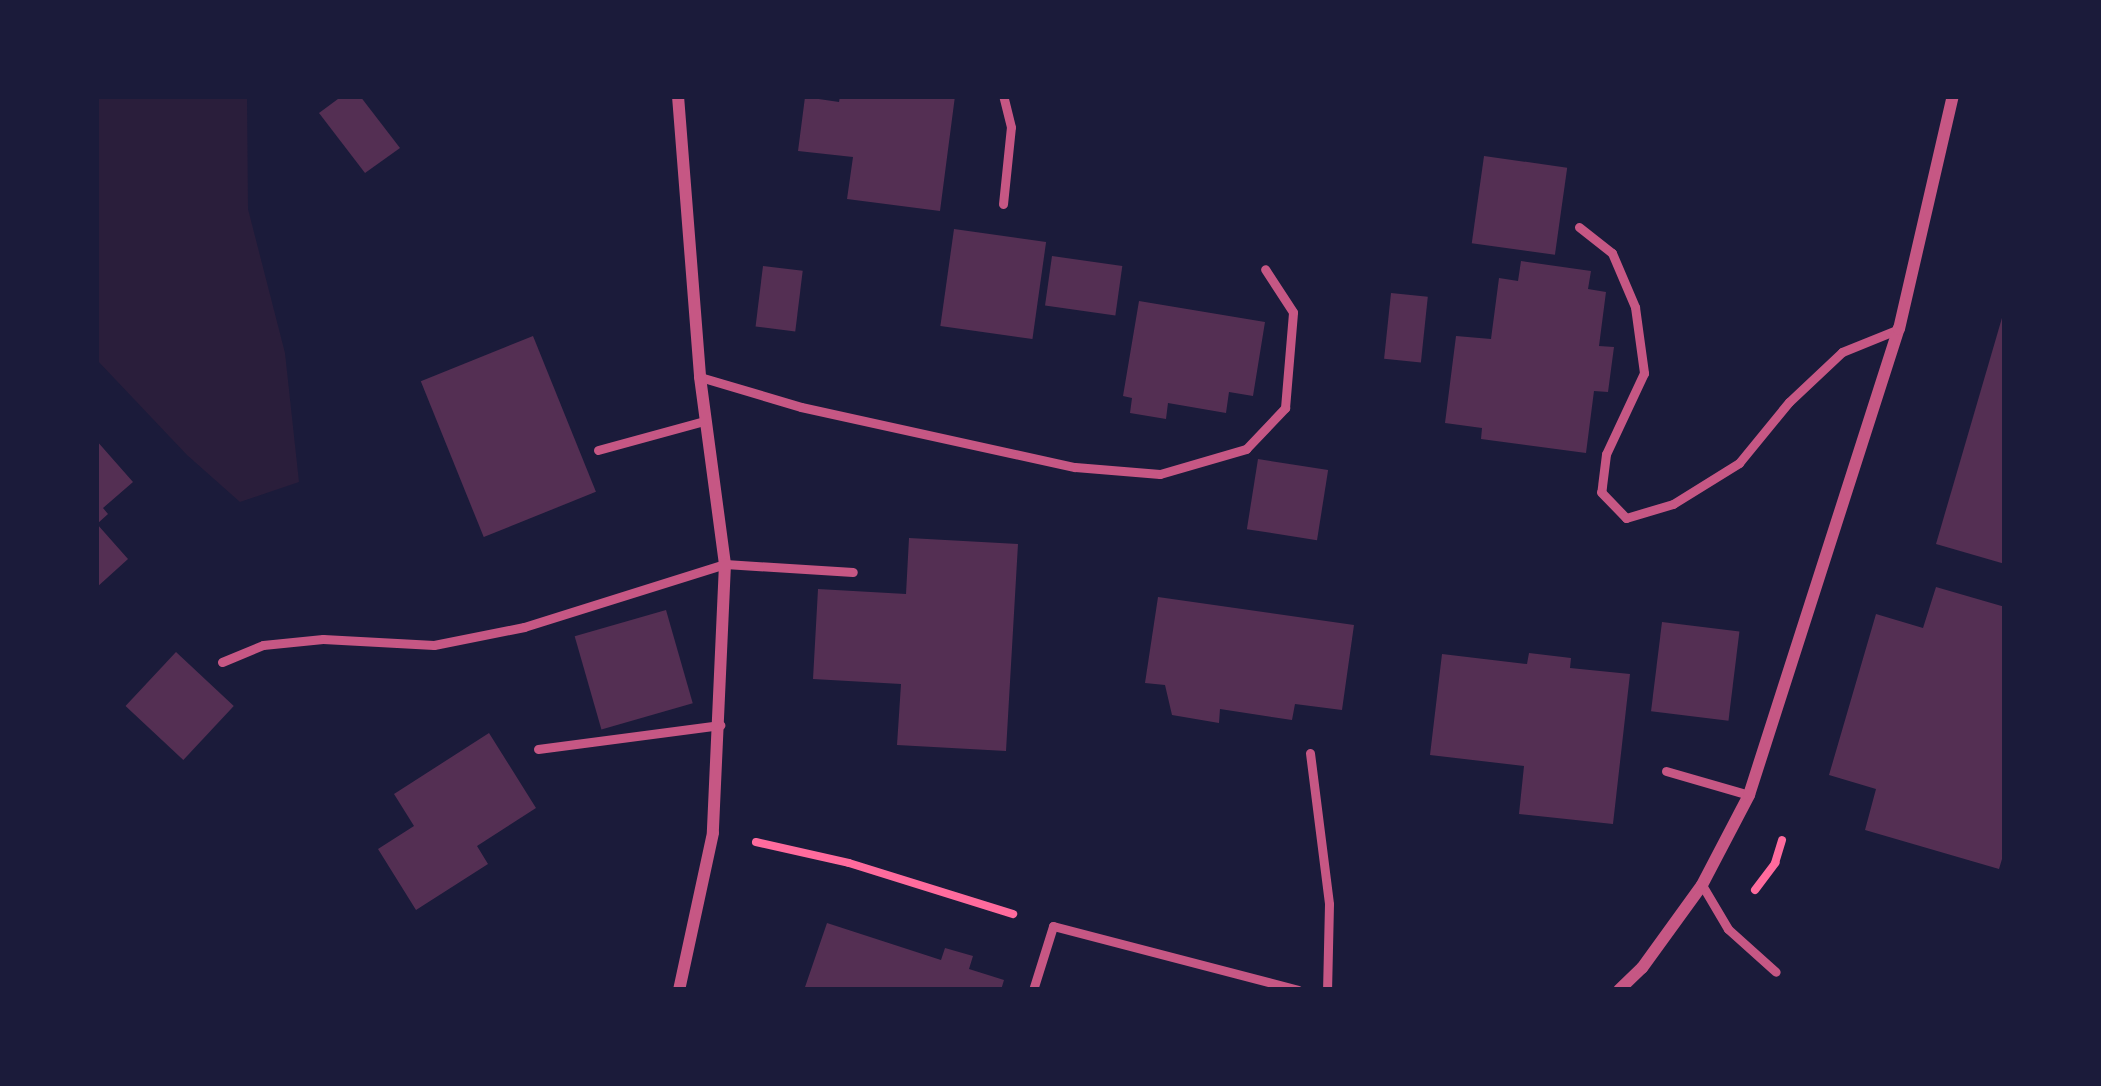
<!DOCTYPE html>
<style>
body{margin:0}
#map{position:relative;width:2101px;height:1086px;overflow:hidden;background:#1b1b3a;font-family:"Public Sans",sans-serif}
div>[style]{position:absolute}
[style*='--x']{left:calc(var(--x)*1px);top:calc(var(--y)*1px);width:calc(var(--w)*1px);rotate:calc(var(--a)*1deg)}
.green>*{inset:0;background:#2a1e3b}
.building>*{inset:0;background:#542f53;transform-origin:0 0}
.path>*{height:8px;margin:-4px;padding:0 4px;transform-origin:4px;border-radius:4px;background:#ff6b9d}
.service>*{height:9px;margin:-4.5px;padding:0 4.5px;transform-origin:4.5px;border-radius:4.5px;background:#c65784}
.minor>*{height:12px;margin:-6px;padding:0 6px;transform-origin:6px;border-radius:6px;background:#c65784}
span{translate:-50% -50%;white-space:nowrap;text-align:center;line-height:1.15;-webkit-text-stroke:12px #1b1b3a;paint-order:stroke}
.frame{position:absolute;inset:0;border:99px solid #1b1b3a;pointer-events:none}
</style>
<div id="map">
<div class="green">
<i style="clip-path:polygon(96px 96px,247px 96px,248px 209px,285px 353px,299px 482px,240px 502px,187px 455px,96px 359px)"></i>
</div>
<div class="building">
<i style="clip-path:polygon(342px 96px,360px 96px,400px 148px,365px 173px,319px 113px)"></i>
<i style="clip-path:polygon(840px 96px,955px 96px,940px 211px,847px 199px,853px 157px,798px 151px,805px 97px,839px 102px)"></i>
<i style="left:1484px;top:156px;width:84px;height:88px;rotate:8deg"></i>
<i style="left:954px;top:229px;width:93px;height:98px;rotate:8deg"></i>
<i style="left:1052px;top:256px;width:71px;height:50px;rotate:8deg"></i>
<i style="clip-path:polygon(1521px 261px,1591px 271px,1588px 289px,1606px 292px,1599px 346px,1614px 347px,1608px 392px,1594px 391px,1586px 453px,1481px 439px,1482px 428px,1445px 423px,1456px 336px,1491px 339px,1499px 278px,1518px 281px)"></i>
<i style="left:763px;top:266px;width:40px;height:61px;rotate:7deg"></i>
<i style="left:1391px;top:293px;width:37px;height:66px;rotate:6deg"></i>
<i style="clip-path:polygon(1139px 301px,1265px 322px,1253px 396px,1229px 392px,1226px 413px,1168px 403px,1166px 419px,1130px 413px,1132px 398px,1123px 396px)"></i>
<i style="clip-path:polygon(2004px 311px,2005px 311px,2005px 564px,1936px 544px)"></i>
<i style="left:533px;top:336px;width:168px;height:121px;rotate:68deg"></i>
<i style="clip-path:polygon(96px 440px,133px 482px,103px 508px,108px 514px,97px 524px,128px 559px,96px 588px)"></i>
<i style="left:1258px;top:459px;width:71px;height:71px;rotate:9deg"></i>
<i style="clip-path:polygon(909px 538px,1018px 544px,1006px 751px,897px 745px,901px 684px,813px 679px,818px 589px,906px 594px)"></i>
<i style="clip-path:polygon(1936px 587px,2005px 607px,2005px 849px,1999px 869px,1865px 830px,1876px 789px,1829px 775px,1876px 614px,1923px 628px)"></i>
<i style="clip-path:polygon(1158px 597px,1354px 625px,1342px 710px,1295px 704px,1292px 720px,1220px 709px,1219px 723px,1172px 715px,1165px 685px,1145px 683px)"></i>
<i style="left:666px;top:610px;width:97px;height:95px;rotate:74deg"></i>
<i style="left:1662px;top:622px;width:78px;height:90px;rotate:7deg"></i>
<i style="left:176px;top:652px;width:79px;height:74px;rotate:43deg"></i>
<i style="clip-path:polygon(1529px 653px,1571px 658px,1570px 668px,1630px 674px,1613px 824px,1519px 814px,1524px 766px,1430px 755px,1442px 654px,1527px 664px)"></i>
<i style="clip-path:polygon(489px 733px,536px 808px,477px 846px,488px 864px,416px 910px,378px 849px,414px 826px,394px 794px)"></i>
<i style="clip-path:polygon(827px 923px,941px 960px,945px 948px,973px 956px,969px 969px,1004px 980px,1001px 990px,804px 990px)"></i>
</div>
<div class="path">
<i style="--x:756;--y:842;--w:95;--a:12.7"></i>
<i style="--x:849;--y:863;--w:172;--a:17.3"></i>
<i style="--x:1755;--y:890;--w:34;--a:-53"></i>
<i style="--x:1775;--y:863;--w:24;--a:-73"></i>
</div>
<div class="service">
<i style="--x:1003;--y:204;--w:77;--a:-84.1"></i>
<i style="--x:1011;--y:127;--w:32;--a:-104"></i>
<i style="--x:1579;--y:227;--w:42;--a:38.2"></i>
<i style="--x:1612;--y:253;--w:59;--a:66.9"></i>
<i style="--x:1635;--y:307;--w:67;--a:82.2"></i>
<i style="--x:1644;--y:373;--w:89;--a:115.1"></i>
<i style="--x:1606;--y:454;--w:38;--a:97"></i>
<i style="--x:1601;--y:492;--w:36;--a:46"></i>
<i style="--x:1626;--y:518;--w:49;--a:-16.6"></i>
<i style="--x:1673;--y:504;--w:78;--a:-31.8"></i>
<i style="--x:1739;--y:463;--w:79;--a:-50.7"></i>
<i style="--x:1789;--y:402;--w:73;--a:-43.3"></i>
<i style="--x:1842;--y:352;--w:61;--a:-22"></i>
<i style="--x:700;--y:377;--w:105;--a:16.5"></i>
<i style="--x:801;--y:407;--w:280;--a:12.4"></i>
<i style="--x:1075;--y:467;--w:85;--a:4.7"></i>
<i style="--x:1160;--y:474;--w:90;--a:-16.2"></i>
<i style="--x:1246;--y:449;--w:57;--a:-46.4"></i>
<i style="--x:1285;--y:408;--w:96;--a:-85.2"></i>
<i style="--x:1293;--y:312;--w:51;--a:-123.1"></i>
<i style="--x:598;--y:450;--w:110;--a:-15.3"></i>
<i style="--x:222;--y:662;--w:44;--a:-22.5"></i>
<i style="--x:263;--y:645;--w:60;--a:-5.7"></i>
<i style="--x:323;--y:639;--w:111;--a:3.1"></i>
<i style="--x:434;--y:645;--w:92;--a:-11.3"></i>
<i style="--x:524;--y:627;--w:211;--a:-17.4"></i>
<i style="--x:725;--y:564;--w:128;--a:3.6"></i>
<i style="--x:538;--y:749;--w:184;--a:-7.5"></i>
<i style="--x:1310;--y:753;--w:152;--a:82.8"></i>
<i style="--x:1329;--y:904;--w:86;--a:91.3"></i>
<i style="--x:1666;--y:771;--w:86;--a:16.1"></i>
<i style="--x:1702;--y:885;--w:51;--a:59.4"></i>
<i style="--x:1728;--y:929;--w:64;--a:41.9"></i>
<i style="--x:1033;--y:990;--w:67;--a:-72.6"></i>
<i style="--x:1053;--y:926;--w:253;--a:14.6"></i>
</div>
<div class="minor">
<i style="--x:678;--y:96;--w:282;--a:85.5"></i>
<i style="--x:700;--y:377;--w:189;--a:82.4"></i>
<i style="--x:725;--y:564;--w:269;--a:92.6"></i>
<i style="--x:713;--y:833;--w:161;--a:102.2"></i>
<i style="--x:1619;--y:990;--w:32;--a:-44"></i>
<i style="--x:1642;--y:968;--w:102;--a:-54.1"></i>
<i style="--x:1702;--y:885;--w:102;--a:-62.4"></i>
<i style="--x:1749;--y:795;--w:490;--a:-72.2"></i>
<i style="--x:1899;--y:329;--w:239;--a:-77"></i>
</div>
<div class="frame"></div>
</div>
